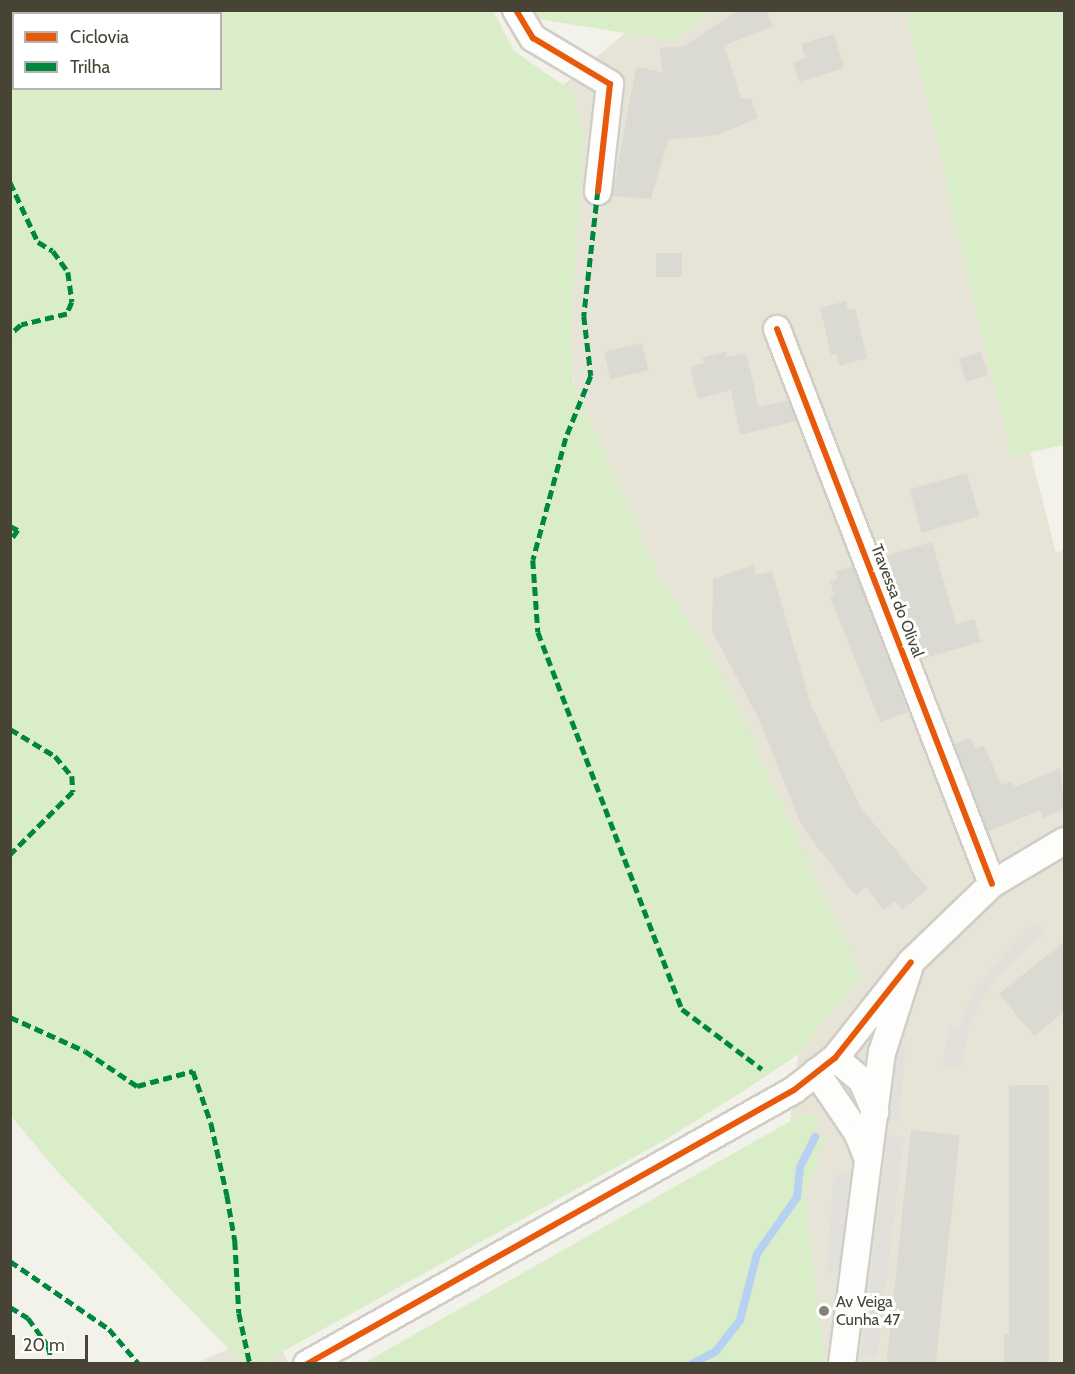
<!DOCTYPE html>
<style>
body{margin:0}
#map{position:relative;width:1075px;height:1374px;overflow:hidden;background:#f2f1ea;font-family:Cabin,sans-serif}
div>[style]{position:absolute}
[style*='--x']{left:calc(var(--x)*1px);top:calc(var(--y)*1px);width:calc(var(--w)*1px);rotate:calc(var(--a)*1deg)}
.residential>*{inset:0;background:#e6e4d7}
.green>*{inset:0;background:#d9eec8}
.parking>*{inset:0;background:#e1e0da;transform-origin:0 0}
.stream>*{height:8px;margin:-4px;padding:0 4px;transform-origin:4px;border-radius:4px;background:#b7d1f2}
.building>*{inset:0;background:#dbdad2;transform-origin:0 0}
.roads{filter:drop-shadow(2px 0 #d0cec7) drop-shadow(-2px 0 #d0cec7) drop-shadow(0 2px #d0cec7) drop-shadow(0 -2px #d0cec7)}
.minor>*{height:26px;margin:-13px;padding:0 13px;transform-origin:13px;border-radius:13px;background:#fdfdfc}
.quiet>*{height:4.5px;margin-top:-2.25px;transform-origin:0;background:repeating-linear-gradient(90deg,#00873e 0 9px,transparent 0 13.5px)}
.cycleway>*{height:6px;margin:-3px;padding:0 3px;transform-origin:3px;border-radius:3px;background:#e8590c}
.dots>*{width:16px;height:16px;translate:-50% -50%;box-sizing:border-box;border:3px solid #fff;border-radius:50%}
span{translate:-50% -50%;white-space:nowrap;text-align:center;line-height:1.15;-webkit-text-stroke:6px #fff;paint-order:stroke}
.street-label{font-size:16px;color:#484435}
.poi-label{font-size:16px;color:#484435}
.left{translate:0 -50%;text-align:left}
.frame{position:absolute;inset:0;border:12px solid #484435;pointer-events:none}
.legend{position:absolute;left:12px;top:12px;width:210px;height:78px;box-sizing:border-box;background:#fff;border:2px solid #b6b4ae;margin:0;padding:8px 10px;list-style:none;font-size:18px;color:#484435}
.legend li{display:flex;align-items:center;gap:12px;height:30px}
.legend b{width:30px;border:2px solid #b6b4ae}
.scale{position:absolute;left:12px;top:1335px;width:76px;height:27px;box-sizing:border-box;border:3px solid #484435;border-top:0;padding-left:8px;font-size:18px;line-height:21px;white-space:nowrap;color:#484435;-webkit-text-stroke:4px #fff;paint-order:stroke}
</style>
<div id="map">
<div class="residential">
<i style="clip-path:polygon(651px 11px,917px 11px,1056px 553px,1064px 550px,1064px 1363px,761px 1363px,808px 973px,633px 614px,511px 129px)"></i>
<i style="clip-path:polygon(271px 1331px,289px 1363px,194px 1364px)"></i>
</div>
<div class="green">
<i style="clip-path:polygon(evenodd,10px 11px,493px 11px,514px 51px,572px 91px,584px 133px,570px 339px,573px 380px,657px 572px,716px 663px,861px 976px,797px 1055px,745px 1090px,665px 1140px,262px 1363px,242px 1363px,57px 1171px,11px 1116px,10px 11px,14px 14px,220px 14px,220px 88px,14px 88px,14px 14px)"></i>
<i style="clip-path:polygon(529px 11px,716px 11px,673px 41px,533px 18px)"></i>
<i style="clip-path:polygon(906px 11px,1064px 11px,1064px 445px,1011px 456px)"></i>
<i style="clip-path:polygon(803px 1114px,819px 1116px,814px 1131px,825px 1137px,805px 1197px,825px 1363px,364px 1363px)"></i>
</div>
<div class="parking">
<i style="clip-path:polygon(1035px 921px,1045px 932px,996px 978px,970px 1019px,962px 1069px,943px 1067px,949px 1026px,959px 1028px,972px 996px,993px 966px)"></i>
<i style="left:889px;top:1043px;width:16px;height:79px;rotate:4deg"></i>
<i style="left:888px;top:1135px;width:16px;height:222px;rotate:7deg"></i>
<i style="clip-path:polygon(853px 1170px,843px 1265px,826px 1276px,834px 1178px)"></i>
</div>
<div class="stream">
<i style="--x:692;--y:1364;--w:27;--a:-28"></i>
<i style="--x:716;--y:1351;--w:39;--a:-52"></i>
<i style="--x:740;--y:1320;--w:68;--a:-75.6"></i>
<i style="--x:757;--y:1254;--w:70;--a:-54.9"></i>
<i style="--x:797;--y:1197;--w:30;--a:-84"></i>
<i style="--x:800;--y:1167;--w:34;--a:-63"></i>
</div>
<div class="building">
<i style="clip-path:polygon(738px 10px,766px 10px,773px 26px,724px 46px,741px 98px,751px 99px,758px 118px,717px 135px,668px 140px,651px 199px,612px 196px,636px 67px,662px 72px,660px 48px,685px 46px)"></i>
<i style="clip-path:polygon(834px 34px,844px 68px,799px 82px,793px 62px,805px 58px,801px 44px)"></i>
<i style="left:656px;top:253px;width:26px;height:24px"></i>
<i style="clip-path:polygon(846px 301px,848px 310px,855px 308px,867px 358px,840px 366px,836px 354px,831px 355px,820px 308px)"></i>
<i style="left:642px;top:343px;width:28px;height:39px;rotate:77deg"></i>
<i style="clip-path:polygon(726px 352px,727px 357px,746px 353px,759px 407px,788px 400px,797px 421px,740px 435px,731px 390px,698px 399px,690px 367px,704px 363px,702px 358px)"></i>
<i style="left:981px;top:352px;width:24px;height:23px;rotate:73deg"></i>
<i style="left:967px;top:473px;width:45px;height:60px;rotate:74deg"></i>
<i style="clip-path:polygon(932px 542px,956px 624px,974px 619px,981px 642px,921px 659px,882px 557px)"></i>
<i style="clip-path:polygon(753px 565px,756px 575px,772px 571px,811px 705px,861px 808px,928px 889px,902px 910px,895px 901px,884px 910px,866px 887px,856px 896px,817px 847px,801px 824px,760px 721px,712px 631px,713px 579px)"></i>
<i style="clip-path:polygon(853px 566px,908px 712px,880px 722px,830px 596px,834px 595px,830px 582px,838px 579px,835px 571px)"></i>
<i style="clip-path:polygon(971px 738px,976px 749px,984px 745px,1001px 785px,1012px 781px,1014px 787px,1060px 768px,1065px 809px,1043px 818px,1040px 811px,988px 831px,954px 744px)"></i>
<i style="clip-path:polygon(1065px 941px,1065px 1011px,1034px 1036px,999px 994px)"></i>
<i style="clip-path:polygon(1009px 1085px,1049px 1085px,1049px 1364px,1004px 1364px,1004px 1334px,1009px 1334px)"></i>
<i style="left:911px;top:1130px;width:49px;height:235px;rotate:6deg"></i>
</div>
<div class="roads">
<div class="minor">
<i style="--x:516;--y:10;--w:33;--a:59"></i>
<i style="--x:533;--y:38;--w:90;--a:30.9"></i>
<i style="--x:610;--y:84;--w:108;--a:96.4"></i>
<i style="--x:777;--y:329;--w:595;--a:68.82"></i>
<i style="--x:835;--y:1058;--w:35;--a:40"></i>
<i style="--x:862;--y:1081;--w:34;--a:67"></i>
<i style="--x:816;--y:1072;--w:73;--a:55.7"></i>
<i style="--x:857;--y:1132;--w:29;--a:68"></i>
<i style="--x:307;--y:1364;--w:559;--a:-29.36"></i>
<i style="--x:794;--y:1090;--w:52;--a:-38"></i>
<i style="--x:835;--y:1058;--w:122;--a:-51.6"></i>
<i style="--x:842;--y:1364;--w:314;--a:-82.7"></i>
<i style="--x:882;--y:1053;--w:96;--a:-72.3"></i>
<i style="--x:911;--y:962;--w:112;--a:-43.9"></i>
<i style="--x:992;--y:884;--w:84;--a:-30.8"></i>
</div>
</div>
<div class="quiet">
<i style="--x:43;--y:14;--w:5;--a:-53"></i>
<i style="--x:10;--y:74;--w:9;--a:-63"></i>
<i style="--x:10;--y:182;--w:66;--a:65"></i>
<i style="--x:38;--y:242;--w:17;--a:31"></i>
<i style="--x:53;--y:251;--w:26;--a:54"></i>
<i style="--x:68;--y:272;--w:30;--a:82"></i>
<i style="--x:72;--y:302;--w:13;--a:113"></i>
<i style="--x:67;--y:314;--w:47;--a:166.6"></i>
<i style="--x:21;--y:325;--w:15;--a:138"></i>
<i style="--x:598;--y:191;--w:126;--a:96.4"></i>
<i style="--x:584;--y:316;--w:60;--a:83.3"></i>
<i style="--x:591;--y:376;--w:67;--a:112"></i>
<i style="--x:566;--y:438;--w:126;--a:105.1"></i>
<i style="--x:533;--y:560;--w:72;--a:86"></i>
<i style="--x:538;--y:632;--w:404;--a:69.1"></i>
<i style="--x:682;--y:1009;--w:100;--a:36.9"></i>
<i style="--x:10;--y:526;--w:9;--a:27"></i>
<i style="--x:18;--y:530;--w:14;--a:124"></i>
<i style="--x:10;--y:729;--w:52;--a:31"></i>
<i style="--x:55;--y:756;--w:26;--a:50"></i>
<i style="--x:72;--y:776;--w:16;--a:86"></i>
<i style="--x:73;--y:792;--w:89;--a:135"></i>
<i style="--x:10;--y:1017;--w:82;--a:24.4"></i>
<i style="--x:85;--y:1051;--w:63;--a:33.9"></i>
<i style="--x:137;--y:1086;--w:58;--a:-15"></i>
<i style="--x:193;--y:1071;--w:55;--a:70.9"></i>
<i style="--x:211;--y:1123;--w:74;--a:77.5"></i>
<i style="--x:227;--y:1195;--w:47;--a:80.1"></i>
<i style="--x:235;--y:1241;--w:72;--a:86.8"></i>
<i style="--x:239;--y:1313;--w:52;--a:77.8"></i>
<i style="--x:10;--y:1261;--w:120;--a:34.5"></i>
<i style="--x:109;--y:1329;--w:46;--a:49.4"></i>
<i style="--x:10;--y:1307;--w:21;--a:31"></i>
<i style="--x:28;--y:1318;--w:34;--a:54"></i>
<i style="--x:48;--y:1346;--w:19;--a:74"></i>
</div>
<div class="cycleway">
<i style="--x:516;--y:10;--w:33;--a:59"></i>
<i style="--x:533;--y:38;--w:90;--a:30.9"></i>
<i style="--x:610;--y:84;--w:108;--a:96.4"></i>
<i style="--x:777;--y:329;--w:595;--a:68.82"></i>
<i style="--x:307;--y:1364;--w:559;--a:-29.36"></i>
<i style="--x:794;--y:1090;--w:52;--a:-38"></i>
<i style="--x:835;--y:1058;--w:122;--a:-51.6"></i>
</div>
<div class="dots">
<i style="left:824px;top:1311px;background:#848174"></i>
</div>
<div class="street-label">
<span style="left:897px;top:601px;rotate:69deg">Travessa do Olival</span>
</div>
<div class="poi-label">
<span class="left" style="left:836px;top:1311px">Av Veiga<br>Cunha 47</span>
</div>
<div class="frame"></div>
<ul class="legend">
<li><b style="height:8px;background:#e8590c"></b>Ciclovia</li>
<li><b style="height:8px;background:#00873e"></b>Trilha</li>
</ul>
<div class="scale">20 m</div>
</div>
